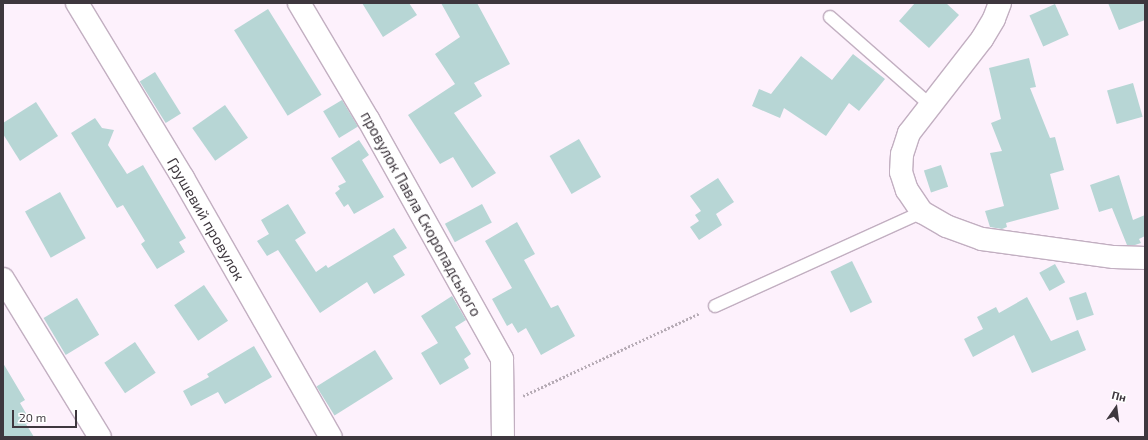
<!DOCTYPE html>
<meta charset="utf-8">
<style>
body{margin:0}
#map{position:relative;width:1148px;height:440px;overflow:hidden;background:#fdf1fc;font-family:"Exo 2",sans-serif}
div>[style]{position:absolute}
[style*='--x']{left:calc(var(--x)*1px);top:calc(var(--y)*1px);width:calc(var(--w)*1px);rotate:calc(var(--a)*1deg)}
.building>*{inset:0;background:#b7d6d5;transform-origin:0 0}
.path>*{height:2.5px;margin-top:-1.25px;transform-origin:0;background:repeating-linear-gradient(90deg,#b6abb5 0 2px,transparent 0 4px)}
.roads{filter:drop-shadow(1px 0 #c2afc1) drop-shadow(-1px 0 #c2afc1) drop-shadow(0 1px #c2afc1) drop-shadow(0 -1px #c2afc1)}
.service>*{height:12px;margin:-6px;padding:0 6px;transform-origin:6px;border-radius:6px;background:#fff}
.minor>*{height:22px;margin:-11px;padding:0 11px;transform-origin:11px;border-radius:11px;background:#fff}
span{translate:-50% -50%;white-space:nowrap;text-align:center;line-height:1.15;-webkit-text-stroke:3.5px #fff;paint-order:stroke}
.street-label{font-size:15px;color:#3e373e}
.frame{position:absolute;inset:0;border:4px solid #3e373e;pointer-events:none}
.north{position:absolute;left:1096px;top:388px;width:40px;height:40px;-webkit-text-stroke:3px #fff;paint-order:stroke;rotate:14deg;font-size:11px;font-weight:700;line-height:16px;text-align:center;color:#3e373e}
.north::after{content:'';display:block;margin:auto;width:14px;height:18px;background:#3e373e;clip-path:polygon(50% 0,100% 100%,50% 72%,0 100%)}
.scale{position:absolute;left:12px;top:410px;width:65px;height:18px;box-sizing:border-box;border:2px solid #3e373e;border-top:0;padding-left:5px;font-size:12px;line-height:14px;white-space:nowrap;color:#3e373e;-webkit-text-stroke:3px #fff;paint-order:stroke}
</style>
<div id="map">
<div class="building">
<i style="clip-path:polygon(362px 3px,409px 3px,417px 15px,383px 37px)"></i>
<i style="clip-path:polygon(441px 3px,477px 3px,510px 64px,474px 83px,482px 96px,454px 113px,496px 173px,472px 188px,453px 157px,440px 164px,408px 115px,455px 84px,435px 54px,460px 37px)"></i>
<i style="clip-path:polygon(915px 3px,946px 3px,959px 15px,929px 48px,899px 21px)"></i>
<i style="clip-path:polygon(1108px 3px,1145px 3px,1145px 20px,1119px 30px)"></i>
<i style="left:1055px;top:4px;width:34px;height:28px;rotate:66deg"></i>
<i style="left:268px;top:9px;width:101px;height:40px;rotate:58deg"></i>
<i style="clip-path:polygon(853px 54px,885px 79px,859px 111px,849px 103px,826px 136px,784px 108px,780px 118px,752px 106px,759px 89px,771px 94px,801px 56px,832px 80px)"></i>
<i style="clip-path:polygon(1029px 58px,1036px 87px,1030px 88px,1050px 138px,1055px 137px,1064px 170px,1050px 174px,1059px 209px,1006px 223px,1007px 227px,1002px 229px,990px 227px,985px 211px,1004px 206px,990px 153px,1002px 151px,991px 123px,1001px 119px,989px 68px)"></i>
<i style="left:155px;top:72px;width:49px;height:18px;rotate:58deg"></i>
<i style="left:1133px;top:83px;width:35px;height:27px;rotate:74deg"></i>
<i style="left:342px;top:100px;width:31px;height:22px;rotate:59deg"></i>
<i style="clip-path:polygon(36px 102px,58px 136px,20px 161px,3px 134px,3px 123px)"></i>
<i style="left:225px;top:105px;width:40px;height:40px;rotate:55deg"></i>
<i style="clip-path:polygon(95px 118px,102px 128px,114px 130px,108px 145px,127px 174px,143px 165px,186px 238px,179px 242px,185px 252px,157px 269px,141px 244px,145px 241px,123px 205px,117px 208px,71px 133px)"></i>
<i style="left:579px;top:139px;width:44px;height:34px;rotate:60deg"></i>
<i style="clip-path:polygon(359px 140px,369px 155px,362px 160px,384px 197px,354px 214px,348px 204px,344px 207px,335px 193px,340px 189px,338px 186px,346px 182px,331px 158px)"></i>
<i style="left:941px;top:165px;width:23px;height:18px;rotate:72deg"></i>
<i style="clip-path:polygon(1119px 175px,1133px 220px,1145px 215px,1145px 236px,1139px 239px,1141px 243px,1135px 245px,1127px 245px,1112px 208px,1099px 212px,1090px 185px)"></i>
<i style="clip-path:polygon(718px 178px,734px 202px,716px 214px,722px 225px,699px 240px,690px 227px,699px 221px,695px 215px,701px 211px,690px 196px)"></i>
<i style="left:60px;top:192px;width:53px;height:40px;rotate:61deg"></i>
<i style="clip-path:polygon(288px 204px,306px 233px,295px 240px,316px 272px,326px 265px,328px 268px,394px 228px,407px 248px,393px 256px,405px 275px,374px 294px,367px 282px,320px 313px,278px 250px,267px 256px,257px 241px,269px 234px,261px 220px)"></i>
<i style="left:482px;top:204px;width:21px;height:42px;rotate:62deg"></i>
<i style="clip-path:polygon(517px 222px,535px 254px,524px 260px,551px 308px,558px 305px,575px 336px,541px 355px,526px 328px,518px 333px,512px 323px,507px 326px,492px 299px,512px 288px,485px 241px)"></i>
<i style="left:852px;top:261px;width:46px;height:24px;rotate:64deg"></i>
<i style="left:1055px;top:264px;width:21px;height:18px;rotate:61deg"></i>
<i style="left:204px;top:285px;width:43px;height:36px;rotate:56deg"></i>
<i style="left:1086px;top:292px;width:24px;height:18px;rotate:71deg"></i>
<i style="clip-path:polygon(452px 296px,466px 320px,455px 327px,471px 354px,464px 359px,469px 368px,440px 385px,421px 353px,438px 343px,421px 316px)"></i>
<i style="clip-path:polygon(1027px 297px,1051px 341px,1078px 330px,1086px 350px,1032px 373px,1014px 335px,973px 357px,964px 339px,983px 329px,977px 317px,996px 307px,999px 313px)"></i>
<i style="left:77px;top:298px;width:43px;height:39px;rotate:59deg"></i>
<i style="left:135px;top:342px;width:37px;height:37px;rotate:56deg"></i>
<i style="clip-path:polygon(254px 346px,272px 377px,225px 404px,218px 392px,191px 406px,183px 391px,209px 377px,207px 374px)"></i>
<i style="left:375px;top:350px;width:34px;height:69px;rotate:58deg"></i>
<i style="clip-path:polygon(3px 363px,25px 400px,20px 403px,31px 422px,26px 424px,34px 437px,3px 437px)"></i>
</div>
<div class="path">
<i style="--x:523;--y:396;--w:195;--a:-25.1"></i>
</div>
<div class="roads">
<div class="service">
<i style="--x:830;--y:17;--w:132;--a:41.3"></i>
<i style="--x:715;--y:306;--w:227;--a:-24.4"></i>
</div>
<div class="minor">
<i style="--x:77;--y:3;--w:205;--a:58.8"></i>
<i style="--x:183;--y:178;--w:298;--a:60.3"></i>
<i style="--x:299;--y:3;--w:135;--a:59.3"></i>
<i style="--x:368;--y:119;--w:275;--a:60.8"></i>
<i style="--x:502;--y:359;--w:78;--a:89.3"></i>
<i style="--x:1000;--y:3;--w:17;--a:111"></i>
<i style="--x:994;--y:19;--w:23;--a:121"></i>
<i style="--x:982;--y:39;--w:119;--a:127.8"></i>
<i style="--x:909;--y:133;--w:22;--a:108"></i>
<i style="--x:902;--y:154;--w:18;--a:93"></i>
<i style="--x:901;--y:172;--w:19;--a:72"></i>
<i style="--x:907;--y:190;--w:27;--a:56"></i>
<i style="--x:922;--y:212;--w:28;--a:30"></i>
<i style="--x:946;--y:226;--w:38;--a:20"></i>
<i style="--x:982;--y:239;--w:133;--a:7.8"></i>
<i style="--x:1114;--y:257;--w:31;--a:2"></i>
<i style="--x:3;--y:279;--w:185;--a:58.5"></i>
</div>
</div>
<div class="street-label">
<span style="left:421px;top:214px;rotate:61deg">провулок Павла Скоропадського</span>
<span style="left:206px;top:219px;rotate:60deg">Грушевий провулок</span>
</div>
<div class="frame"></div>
<div class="north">Пн</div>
<div class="scale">20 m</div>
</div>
